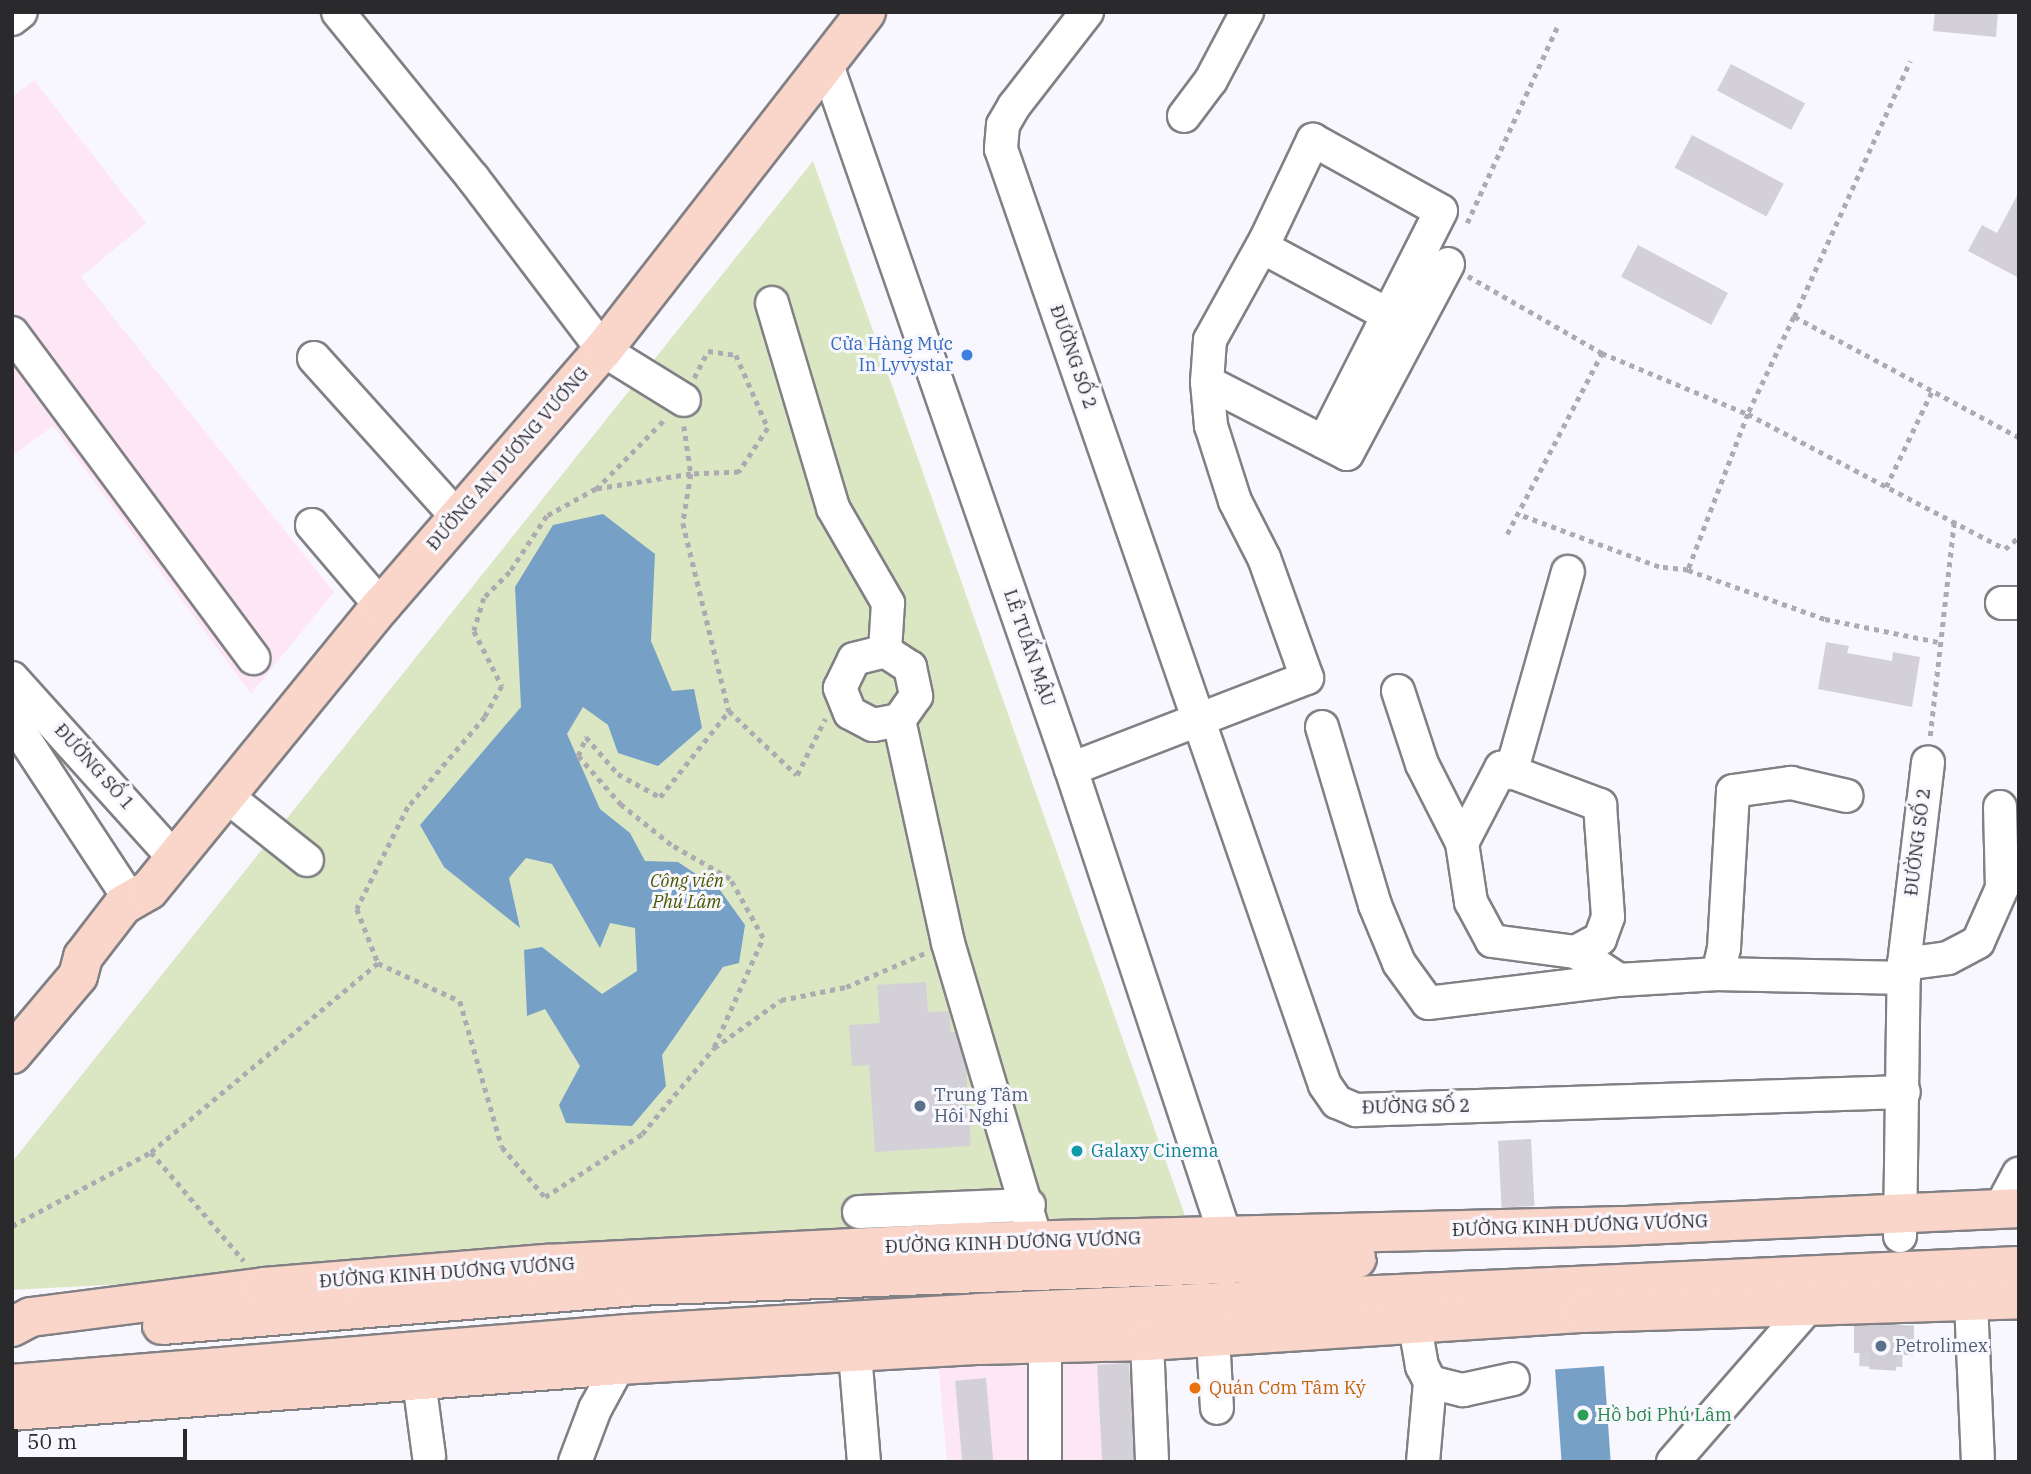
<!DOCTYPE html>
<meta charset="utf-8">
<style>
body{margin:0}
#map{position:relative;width:2031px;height:1474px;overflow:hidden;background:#f9f7fe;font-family:"IBM Plex Serif",serif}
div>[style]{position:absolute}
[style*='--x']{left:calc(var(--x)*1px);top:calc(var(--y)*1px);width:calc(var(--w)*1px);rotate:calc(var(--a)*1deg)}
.education>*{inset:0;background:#fee7f5;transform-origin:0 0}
.green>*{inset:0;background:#dbe7c2}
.water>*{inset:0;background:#77a0c7;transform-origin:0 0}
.building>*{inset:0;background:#d3d1d7;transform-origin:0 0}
.minor-tunnel>*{height:32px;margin-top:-16px;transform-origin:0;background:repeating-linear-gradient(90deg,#d0ced4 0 32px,transparent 0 48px)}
.path>*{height:4.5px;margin-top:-2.25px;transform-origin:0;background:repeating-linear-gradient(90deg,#adabb1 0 5px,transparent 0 10px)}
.roads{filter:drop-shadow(2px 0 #818085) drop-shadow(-2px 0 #818085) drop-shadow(0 2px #818085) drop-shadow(0 -2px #818085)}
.minor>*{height:32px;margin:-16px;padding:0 16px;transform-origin:16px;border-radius:16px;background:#fff}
.major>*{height:38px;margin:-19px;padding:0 19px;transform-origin:19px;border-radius:19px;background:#fad6ca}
.dots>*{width:19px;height:19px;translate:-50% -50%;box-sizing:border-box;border:4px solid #f9f7fe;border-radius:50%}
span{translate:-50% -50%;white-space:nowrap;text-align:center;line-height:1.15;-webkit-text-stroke:6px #f9f7fe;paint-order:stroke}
.shop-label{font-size:18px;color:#366cbe}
.right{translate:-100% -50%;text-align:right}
.street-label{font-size:18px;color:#2a292c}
.park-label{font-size:18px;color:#485801;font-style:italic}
.service-label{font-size:18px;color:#4e5e75}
.left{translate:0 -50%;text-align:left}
.culture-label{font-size:18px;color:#0d838f}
.food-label{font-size:18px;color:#c56008}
.leisure-label{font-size:18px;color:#27864d}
.frame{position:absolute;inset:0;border:14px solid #2a292c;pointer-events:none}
.scale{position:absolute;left:14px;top:1429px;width:173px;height:32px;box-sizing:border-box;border:4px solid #2a292c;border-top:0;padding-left:9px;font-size:21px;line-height:24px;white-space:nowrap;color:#2a292c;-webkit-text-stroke:5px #f9f7fe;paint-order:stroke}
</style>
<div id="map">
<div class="education">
<i style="clip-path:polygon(34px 80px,146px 223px,81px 277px,334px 592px,251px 694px,53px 426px,12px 456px,12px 97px)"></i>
<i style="left:1128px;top:1352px;width:110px;height:190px;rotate:85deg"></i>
</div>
<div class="green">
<i style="clip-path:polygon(813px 161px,1189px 1227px,12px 1290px,12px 1162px)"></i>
</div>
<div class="water">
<i style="clip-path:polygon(603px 514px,655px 554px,651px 641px,672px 691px,694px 689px,702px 728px,658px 766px,618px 753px,608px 725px,583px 707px,567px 734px,600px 809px,630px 833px,645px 861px,678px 862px,720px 890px,745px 925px,739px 963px,723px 967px,662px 1055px,666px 1086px,632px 1126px,566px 1123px,559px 1105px,580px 1066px,545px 1009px,527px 1016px,524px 950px,542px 947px,602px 994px,637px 971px,635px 928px,610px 923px,600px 948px,552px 864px,526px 858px,509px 878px,520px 928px,444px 867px,420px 825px,521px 707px,515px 587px,553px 525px)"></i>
<i style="left:1604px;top:1366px;width:94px;height:49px;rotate:86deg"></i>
</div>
<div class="building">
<i style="clip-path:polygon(1935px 12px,1998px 12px,1996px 37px,1933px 31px)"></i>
<i style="left:1731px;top:64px;width:84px;height:30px;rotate:28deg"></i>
<i style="left:1692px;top:135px;width:104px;height:37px;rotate:28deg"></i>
<i style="clip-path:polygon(2019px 192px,2019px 278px,1968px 251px,1982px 225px,1997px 233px)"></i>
<i style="left:1638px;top:245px;width:102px;height:36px;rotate:28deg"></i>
<i style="clip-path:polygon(1826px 642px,1849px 646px,1847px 653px,1892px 661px,1893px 652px,1920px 657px,1912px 707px,1818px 689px)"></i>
<i style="clip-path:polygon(926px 982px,928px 1012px,949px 1011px,951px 1032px,955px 1032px,966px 1067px,971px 1146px,875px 1152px,869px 1065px,852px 1066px,849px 1025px,880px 1023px,877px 985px)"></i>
<i style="left:1531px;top:1139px;width:67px;height:33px;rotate:87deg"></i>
<i style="left:1903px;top:1325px;width:42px;height:43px;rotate:91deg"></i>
<i style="left:1129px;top:1363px;width:99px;height:32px;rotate:87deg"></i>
<i style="left:986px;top:1378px;width:84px;height:31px;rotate:85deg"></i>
</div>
<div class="minor-tunnel">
<i style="--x:1870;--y:1324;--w:29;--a:90"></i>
<i style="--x:1870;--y:1353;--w:27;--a:4"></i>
<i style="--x:1897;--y:1355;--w:30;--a:-88"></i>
</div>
<div class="path">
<i style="--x:1467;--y:223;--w:218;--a:-65.3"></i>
<i style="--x:1468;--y:276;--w:155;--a:29.9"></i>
<i style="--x:1602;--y:353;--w:158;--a:22.7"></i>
<i style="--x:1748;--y:414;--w:167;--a:111"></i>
<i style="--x:1688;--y:570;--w:29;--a:-174"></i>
<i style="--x:1659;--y:567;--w:152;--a:-159.5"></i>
<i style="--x:1794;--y:317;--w:281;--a:-65.6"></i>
<i style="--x:694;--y:378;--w:30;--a:-63"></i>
<i style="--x:708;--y:351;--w:28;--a:8"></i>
<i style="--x:736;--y:355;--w:80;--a:66.3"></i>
<i style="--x:768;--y:428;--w:53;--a:123.4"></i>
<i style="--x:739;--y:472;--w:48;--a:177.6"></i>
<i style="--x:691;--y:474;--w:50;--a:99.3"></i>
<i style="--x:683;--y:523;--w:194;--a:76.3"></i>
<i style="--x:729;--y:711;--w:93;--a:43.3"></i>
<i style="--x:797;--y:775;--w:63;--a:-63.4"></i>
<i style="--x:684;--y:426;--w:49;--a:81.7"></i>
<i style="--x:691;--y:474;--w:96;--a:171"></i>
<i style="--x:596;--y:489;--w:56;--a:151.1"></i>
<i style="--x:547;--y:516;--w:67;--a:123.5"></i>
<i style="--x:510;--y:572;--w:37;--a:135"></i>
<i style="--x:484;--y:598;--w:34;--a:107"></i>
<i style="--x:474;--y:631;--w:62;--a:63"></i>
<i style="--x:502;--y:686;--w:35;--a:119"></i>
<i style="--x:485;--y:717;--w:118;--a:130.5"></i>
<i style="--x:408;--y:807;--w:114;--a:116.6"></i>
<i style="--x:357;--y:909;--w:58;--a:68.7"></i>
<i style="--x:378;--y:963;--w:90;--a:24.9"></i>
<i style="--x:460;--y:1001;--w:152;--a:74"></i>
<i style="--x:502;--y:1147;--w:66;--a:49.3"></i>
<i style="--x:545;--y:1197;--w:116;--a:-33"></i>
<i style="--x:642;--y:1134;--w:112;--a:-50.1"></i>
<i style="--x:714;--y:1048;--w:82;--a:-35.6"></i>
<i style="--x:781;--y:1000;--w:66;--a:-11.3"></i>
<i style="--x:846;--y:987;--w:86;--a:-23.3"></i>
<i style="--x:2019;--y:438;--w:255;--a:-151.7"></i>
<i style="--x:1794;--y:317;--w:107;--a:115.4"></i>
<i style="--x:1748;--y:414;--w:290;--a:27.7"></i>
<i style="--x:2005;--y:549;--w:18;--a:-41"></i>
<i style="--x:1886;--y:487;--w:106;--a:-64.4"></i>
<i style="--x:596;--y:489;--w:100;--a:-45.4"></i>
<i style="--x:1507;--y:534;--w:204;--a:-62.3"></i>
<i style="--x:1688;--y:570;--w:145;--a:19.7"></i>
<i style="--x:1825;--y:619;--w:115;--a:11.5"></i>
<i style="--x:1930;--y:736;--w:216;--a:-83.6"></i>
<i style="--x:714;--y:1047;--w:120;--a:-65.8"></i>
<i style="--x:763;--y:938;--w:68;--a:-119.2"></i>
<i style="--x:730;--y:879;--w:68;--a:-150"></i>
<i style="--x:671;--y:845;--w:64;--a:-141.3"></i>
<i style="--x:621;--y:805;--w:65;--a:-131.3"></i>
<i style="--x:578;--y:756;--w:21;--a:-67"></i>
<i style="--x:586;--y:737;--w:49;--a:49.1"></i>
<i style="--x:618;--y:774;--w:48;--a:28.7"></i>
<i style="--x:660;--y:797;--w:110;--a:-51.3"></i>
<i style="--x:151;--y:1152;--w:143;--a:49.5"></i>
<i style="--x:12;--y:1226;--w:157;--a:-28"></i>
<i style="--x:151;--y:1152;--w:295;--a:-39.8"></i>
</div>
<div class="roads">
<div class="minor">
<i style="--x:338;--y:12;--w:214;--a:50.9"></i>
<i style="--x:473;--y:178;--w:216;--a:52.9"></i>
<i style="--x:603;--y:350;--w:95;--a:31.7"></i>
<i style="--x:1087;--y:12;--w:119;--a:127.8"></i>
<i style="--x:1014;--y:106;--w:22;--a:120"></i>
<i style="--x:1003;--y:125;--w:24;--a:95"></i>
<i style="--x:1001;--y:149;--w:990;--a:70.91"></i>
<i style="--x:1325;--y:1085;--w:21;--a:55"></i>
<i style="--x:1337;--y:1102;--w:21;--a:23"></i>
<i style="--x:1356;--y:1110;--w:548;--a:-1.88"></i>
<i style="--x:12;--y:19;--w:11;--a:-38"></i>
<i style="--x:826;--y:62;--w:748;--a:70.89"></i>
<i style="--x:1071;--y:769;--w:492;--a:71.7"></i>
<i style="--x:1184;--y:116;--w:45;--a:-53.1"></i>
<i style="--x:1211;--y:80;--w:77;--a:-62.1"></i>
<i style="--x:1262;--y:247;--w:144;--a:28.2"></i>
<i style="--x:772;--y:303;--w:214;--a:73.4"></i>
<i style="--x:833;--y:508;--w:110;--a:59.9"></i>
<i style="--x:888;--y:603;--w:48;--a:93.6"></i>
<i style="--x:12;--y:333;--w:405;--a:53.4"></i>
<i style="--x:314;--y:358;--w:214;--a:48"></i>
<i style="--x:1207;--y:382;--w:157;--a:27.2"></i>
<i style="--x:1347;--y:454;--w:215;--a:-62"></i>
<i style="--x:312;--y:525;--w:106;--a:49.6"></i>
<i style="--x:2002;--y:603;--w:17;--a:0"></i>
<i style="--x:12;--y:678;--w:242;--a:48"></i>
<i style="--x:1398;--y:691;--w:77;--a:71.8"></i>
<i style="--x:1422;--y:764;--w:89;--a:63.1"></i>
<i style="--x:1462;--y:843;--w:60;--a:81.3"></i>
<i style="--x:1471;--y:902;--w:44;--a:61.7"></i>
<i style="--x:1492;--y:941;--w:85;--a:7.5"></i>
<i style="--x:1576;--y:952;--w:51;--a:33.1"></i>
<i style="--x:12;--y:720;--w:199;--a:56.7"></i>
<i style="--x:899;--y:720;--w:26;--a:169"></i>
<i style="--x:873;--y:725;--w:26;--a:-152"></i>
<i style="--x:850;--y:713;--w:27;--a:-112"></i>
<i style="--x:840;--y:688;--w:32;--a:-64"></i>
<i style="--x:854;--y:659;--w:32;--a:-14"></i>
<i style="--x:885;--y:651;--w:30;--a:33"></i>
<i style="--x:910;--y:667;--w:30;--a:78"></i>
<i style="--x:916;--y:696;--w:29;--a:125"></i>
<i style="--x:899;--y:720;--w:228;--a:77.6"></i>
<i style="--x:948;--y:943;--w:311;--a:73.5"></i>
<i style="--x:1322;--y:727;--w:186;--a:73.4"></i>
<i style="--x:1375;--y:905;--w:63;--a:67.5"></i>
<i style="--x:1399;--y:963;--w:49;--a:54.1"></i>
<i style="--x:1428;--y:1003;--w:192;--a:-6.9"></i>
<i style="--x:1619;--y:980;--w:99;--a:-3.5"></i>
<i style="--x:1718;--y:974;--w:27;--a:-77"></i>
<i style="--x:1724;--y:948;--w:157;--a:-86.7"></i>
<i style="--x:1733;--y:791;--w:59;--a:-7.9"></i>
<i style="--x:1791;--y:783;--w:57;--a:13.1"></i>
<i style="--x:1071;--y:769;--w:253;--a:-21.1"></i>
<i style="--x:1307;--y:678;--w:127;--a:-109.7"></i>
<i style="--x:1264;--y:558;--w:64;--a:-117"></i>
<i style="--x:1235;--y:501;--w:79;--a:-107.7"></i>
<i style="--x:1211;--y:426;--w:44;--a:-95.2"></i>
<i style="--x:1207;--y:382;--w:42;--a:-85.9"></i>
<i style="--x:1210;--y:340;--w:115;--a:-61"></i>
<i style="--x:1266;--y:239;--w:110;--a:-64.6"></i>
<i style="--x:1313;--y:140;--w:146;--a:29"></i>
<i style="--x:1441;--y:211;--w:259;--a:116.9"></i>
<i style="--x:1511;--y:773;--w:209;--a:-74.2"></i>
<i style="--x:224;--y:794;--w:106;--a:38.5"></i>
<i style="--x:1462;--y:843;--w:85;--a:-62.5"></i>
<i style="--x:1501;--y:768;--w:106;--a:20.5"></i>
<i style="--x:1600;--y:805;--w:112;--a:85.9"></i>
<i style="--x:1608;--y:917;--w:23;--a:110"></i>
<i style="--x:1600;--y:939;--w:27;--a:152"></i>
<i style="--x:1904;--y:964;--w:44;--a:-7.8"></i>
<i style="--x:1948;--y:958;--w:34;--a:-28"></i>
<i style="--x:1978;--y:942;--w:59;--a:-66"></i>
<i style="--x:2002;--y:888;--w:81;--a:-91.4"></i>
<i style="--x:1718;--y:974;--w:186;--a:1.2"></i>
<i style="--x:2000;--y:1209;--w:40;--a:-62"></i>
<i style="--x:859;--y:1212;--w:170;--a:-2.4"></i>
<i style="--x:1900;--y:1236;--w:272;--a:-89.2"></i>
<i style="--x:1904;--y:964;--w:203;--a:-83.2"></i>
<i style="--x:1971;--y:1302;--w:160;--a:87.5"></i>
<i style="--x:1415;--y:1326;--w:41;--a:80.1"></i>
<i style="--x:1422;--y:1366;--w:18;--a:63"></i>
<i style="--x:1430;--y:1382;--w:34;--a:14"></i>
<i style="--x:1463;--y:1390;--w:51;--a:-12.4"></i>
<i style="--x:1213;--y:1337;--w:71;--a:86.8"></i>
<i style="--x:1147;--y:1341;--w:121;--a:87.6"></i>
<i style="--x:1045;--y:1343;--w:119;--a:90"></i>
<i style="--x:855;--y:1353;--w:109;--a:85.3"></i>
<i style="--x:419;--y:1381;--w:76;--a:82.4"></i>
<i style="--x:575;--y:1462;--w:57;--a:-69.3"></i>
<i style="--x:595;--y:1409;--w:50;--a:-61.4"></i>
<i style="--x:1423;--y:1462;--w:80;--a:-85"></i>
<i style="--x:1673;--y:1462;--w:207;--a:-48.9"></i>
<i style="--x:1809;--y:1306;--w:15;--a:-86"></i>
</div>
<div class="major">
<i style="--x:12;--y:1054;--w:102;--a:-49.8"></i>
<i style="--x:78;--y:976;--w:20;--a:-75"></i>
<i style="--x:83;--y:957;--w:66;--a:-52.4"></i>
<i style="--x:123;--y:905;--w:30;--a:-30"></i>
<i style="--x:149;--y:890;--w:367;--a:-50.8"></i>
<i style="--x:381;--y:606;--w:339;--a:-49.1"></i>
<i style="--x:603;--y:350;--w:428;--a:-52.1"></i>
<i style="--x:162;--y:1325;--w:476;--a:-4.7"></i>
<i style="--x:636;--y:1286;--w:721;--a:-2.15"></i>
<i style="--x:12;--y:1327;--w:21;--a:-28"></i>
<i style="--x:31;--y:1317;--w:236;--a:-7.3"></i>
<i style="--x:265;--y:1287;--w:283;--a:-4.7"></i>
<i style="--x:547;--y:1264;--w:426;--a:-3"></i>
<i style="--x:972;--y:1242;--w:651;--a:-1.41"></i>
<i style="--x:1623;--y:1226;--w:396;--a:-2.6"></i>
<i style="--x:12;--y:1384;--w:618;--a:-4.64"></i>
<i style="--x:628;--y:1334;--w:351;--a:-3.4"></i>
<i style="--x:978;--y:1313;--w:1042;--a:-2.59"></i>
<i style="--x:12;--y:1411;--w:609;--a:-4.33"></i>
<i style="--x:619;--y:1365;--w:362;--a:-3.2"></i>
<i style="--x:980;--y:1345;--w:167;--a:-1.4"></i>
<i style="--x:1147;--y:1341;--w:438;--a:-3.7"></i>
<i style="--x:1584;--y:1313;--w:435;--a:-1.8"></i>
</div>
</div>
<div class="dots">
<i style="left:967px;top:355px;background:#3f7fe0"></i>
<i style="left:920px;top:1106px;background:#5c6f8a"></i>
<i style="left:1077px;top:1151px;background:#0f9aa8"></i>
<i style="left:1881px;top:1346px;background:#5c6f8a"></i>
<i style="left:1195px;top:1388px;background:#e8710a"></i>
<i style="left:1583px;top:1415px;background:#2e9e5b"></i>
</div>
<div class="shop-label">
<span class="right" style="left:953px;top:355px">Cửa Hàng Mực<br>In Lyvystar</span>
</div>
<div class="street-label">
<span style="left:1073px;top:357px;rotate:71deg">ĐƯỜNG SỐ 2</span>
<span style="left:508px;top:459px;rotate:-49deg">ĐƯỜNG AN DƯƠNG VƯƠNG</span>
<span style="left:1029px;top:648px;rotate:71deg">LÊ TUẤN MẬU</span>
<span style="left:94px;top:767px;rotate:48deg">ĐƯỜNG SỐ 1</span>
<span style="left:1918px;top:842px;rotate:-83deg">ĐƯỜNG SỐ 2</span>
<span style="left:1416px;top:1107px;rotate:-1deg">ĐƯỜNG SỐ 2</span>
<span style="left:1580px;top:1226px;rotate:-2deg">ĐƯỜNG KINH DƯƠNG VƯƠNG</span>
<span style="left:1013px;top:1243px;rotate:-2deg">ĐƯỜNG KINH DƯƠNG VƯƠNG</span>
<span style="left:447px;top:1273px;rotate:-4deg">ĐƯỜNG KINH DƯƠNG VƯƠNG</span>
</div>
<div class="park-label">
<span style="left:687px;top:892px">Công viên<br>Phú Lâm</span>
</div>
<div class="service-label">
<span class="left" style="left:934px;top:1106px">Trung Tâm<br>Hôi Nghi</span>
<span class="left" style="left:1895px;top:1346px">Petrolimex</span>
</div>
<div class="culture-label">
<span class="left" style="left:1091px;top:1151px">Galaxy Cinema</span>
</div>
<div class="food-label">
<span class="left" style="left:1209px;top:1388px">Quán Cơm Tâm Ký</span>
</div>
<div class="leisure-label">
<span class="left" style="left:1597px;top:1415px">Hồ bơi Phú Lâm</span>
</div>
<div class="frame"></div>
<div class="scale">50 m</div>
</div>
